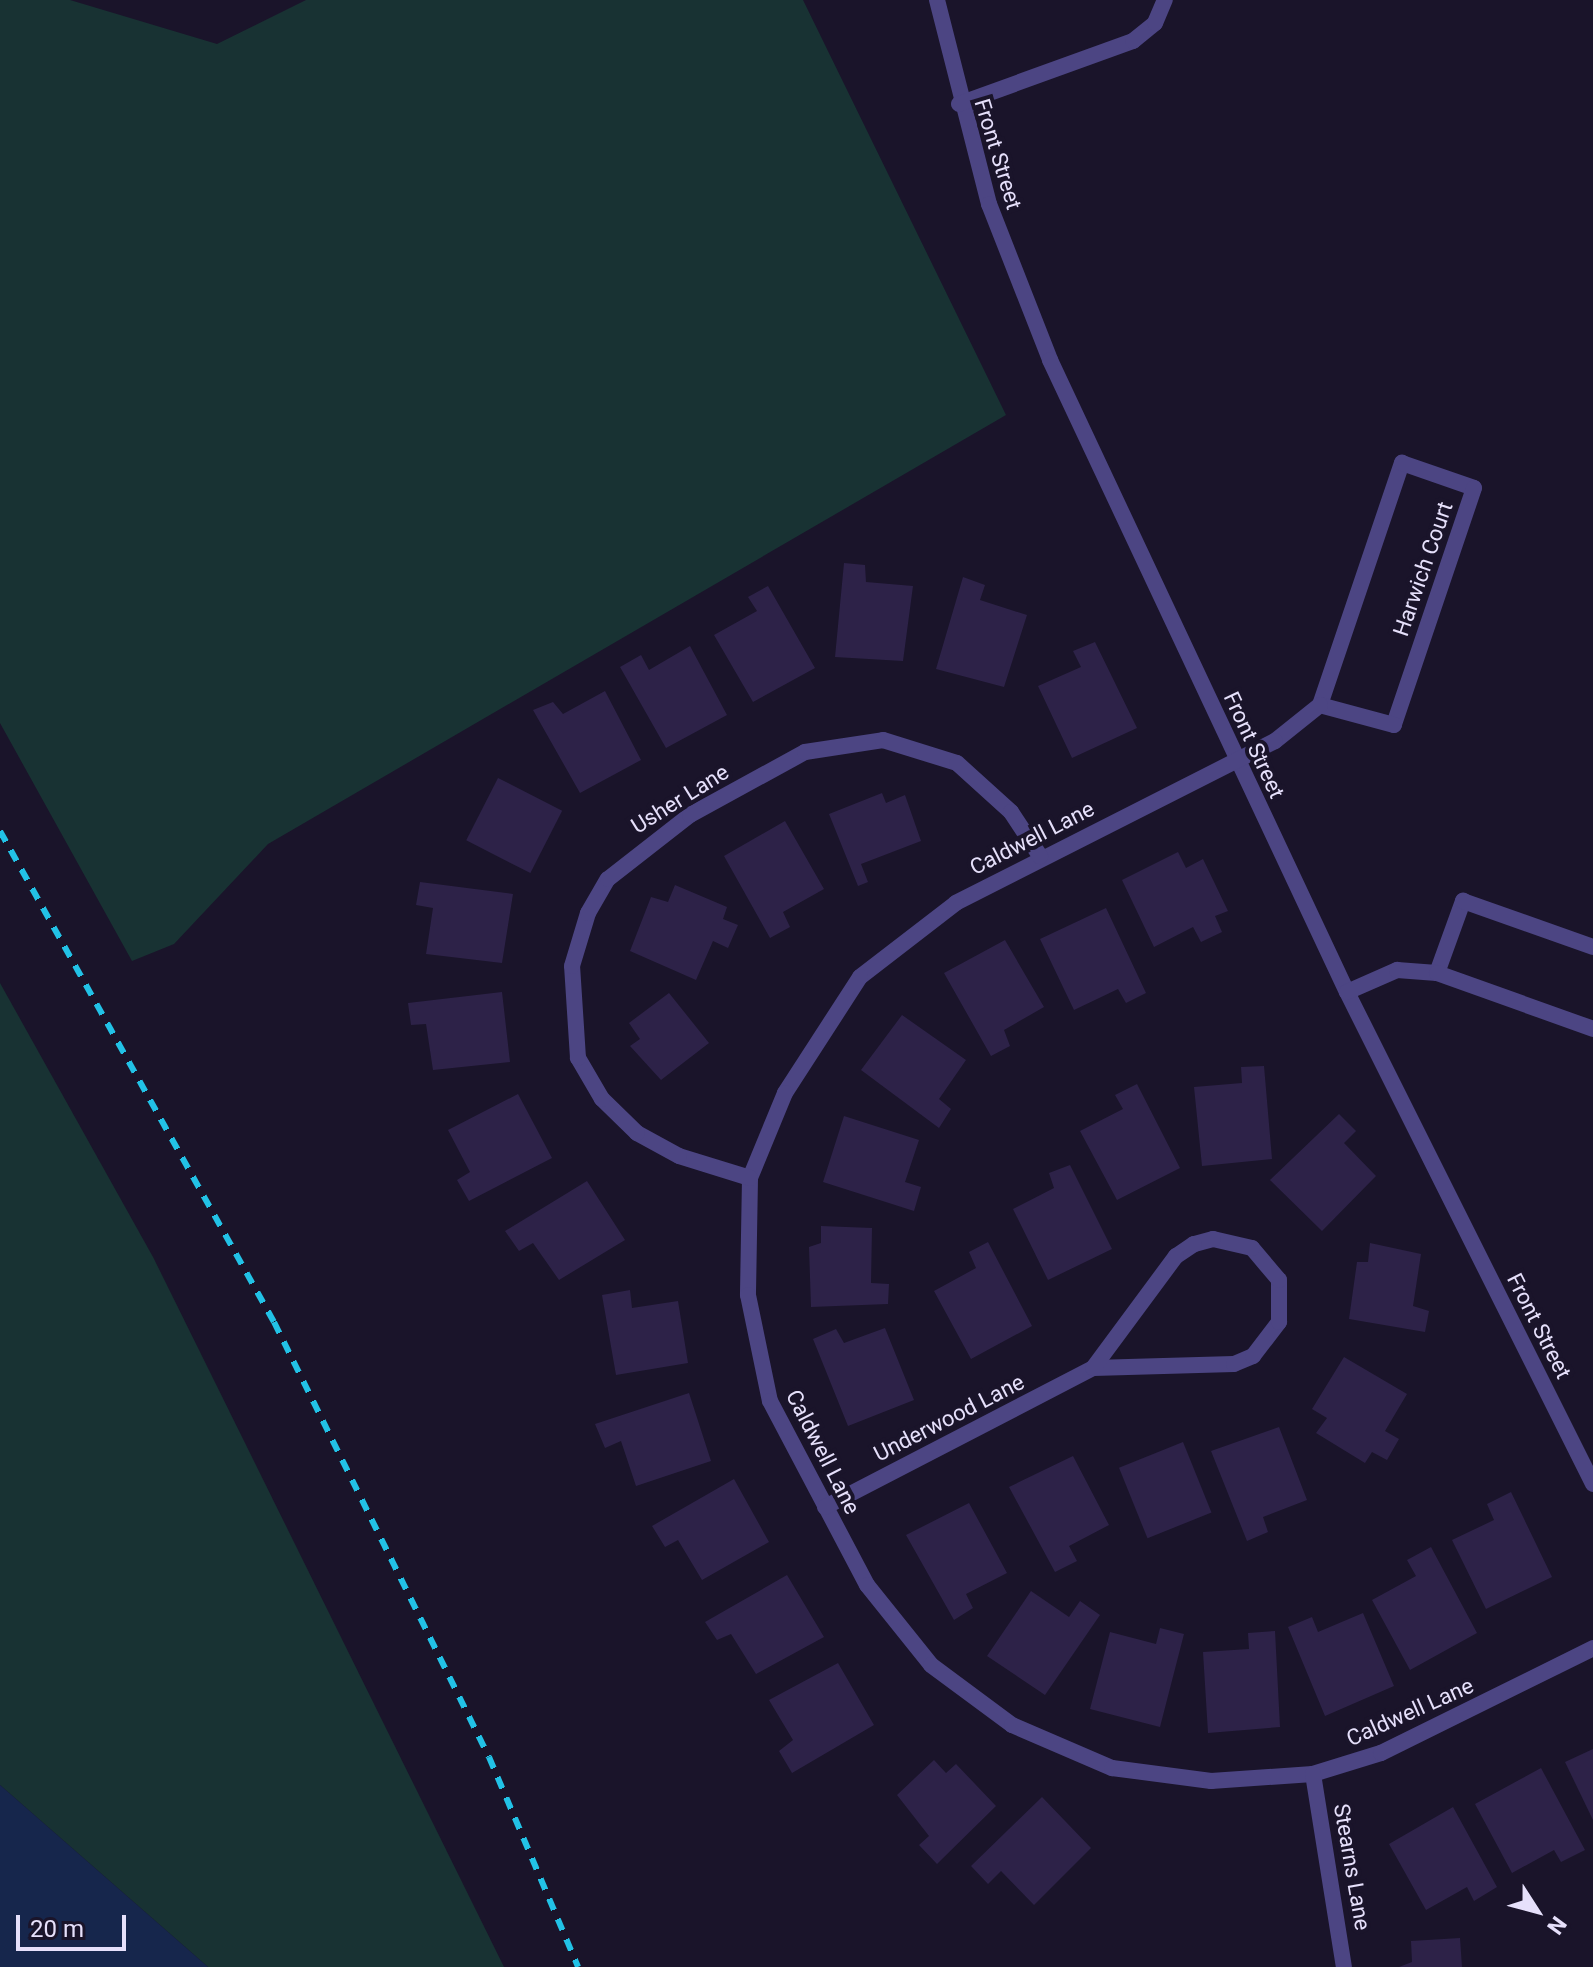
<!DOCTYPE html>
<style>
body{margin:0}
#map{position:relative;width:1593px;height:1967px;overflow:hidden;background:#1a142a;font-family:Roboto,sans-serif}
div>[style]{position:absolute}
[style*='--x']{left:calc(var(--x)*1px);top:calc(var(--y)*1px);width:calc(var(--w)*1px);rotate:calc(var(--a)*1deg)}
.green>*{inset:0;background:#183233}
.water>*{inset:0;background:#16264c}
.building>*{inset:0;background:#2d2248;transform-origin:0 0}
.street>*{height:16px;margin:-8px;padding:0 8px;transform-origin:8px;border-radius:8px;background:#4c4583}
.rail>*{height:6px;margin-top:-3px;transform-origin:0;background:repeating-linear-gradient(90deg,#22c2e6 0 12px,transparent 0 22px)}
span{translate:-50% -50%;white-space:nowrap;text-align:center;line-height:1.15;-webkit-text-stroke:8px #1a142a;paint-order:stroke}
.street-label{font-size:22px;color:#e6e0fb}
.north{position:absolute;left:1497px;top:1871px;width:80px;height:80px;-webkit-text-stroke:6px #1a142a;paint-order:stroke;rotate:126deg;font-size:22px;font-weight:700;line-height:32px;text-align:center;color:#e6e0fb}
.north::after{content:'';display:block;margin:auto;width:28px;height:36px;background:#e6e0fb;clip-path:polygon(50% 0,100% 100%,50% 72%,0 100%)}
.scale{position:absolute;left:16px;top:1915px;width:110px;height:36px;box-sizing:border-box;border:4px solid #e6e0fb;border-top:0;padding-left:10px;font-size:24px;line-height:28px;white-space:nowrap;color:#e6e0fb;-webkit-text-stroke:6px #1a142a;paint-order:stroke}
</style>
<div id="map">
<div class="green">
<i style="clip-path:polygon(0 0,70px 0,217px 44px,306px 0,803px 0,1006px 415px,268px 844px,174px 944px,132px 961px,0 723px)"></i>
<i style="clip-path:polygon(0 983px,153px 1257px,504px 1967px,208px 1967px,0 1785px)"></i>
</div>
<div class="water">
<i style="clip-path:polygon(0 1785px,208px 1967px,0 1967px)"></i>
</div>
<div class="building">
<i style="clip-path:polygon(844px 563px,865px 565px,866px 582px,913px 586px,903px 661px,835px 657px)"></i>
<i style="clip-path:polygon(963px 577px,985px 585px,980px 600px,1027px 615px,1004px 687px,936px 669px)"></i>
<i style="clip-path:polygon(768px 586px,815px 668px,753px 702px,714px 635px,757px 611px,748px 597px)"></i>
<i style="clip-path:polygon(1095px 642px,1137px 728px,1072px 758px,1038px 686px,1081px 667px,1073px 651px)"></i>
<i style="clip-path:polygon(690px 646px,727px 715px,666px 748px,620px 667px,641px 655px,649px 670px)"></i>
<i style="clip-path:polygon(605px 691px,641px 760px,580px 793px,533px 710px,553px 702px,563px 714px)"></i>
<i style="left:498px;top:778px;width:72px;height:70px;rotate:27deg"></i>
<i style="clip-path:polygon(882px 793px,886px 803px,905px 795px,921px 841px,861px 864px,868px 882px,858px 886px,829px 814px)"></i>
<i style="clip-path:polygon(785px 821px,824px 889px,783px 912px,790px 927px,770px 938px,724px 856px)"></i>
<i style="clip-path:polygon(1178px 852px,1186px 868px,1203px 859px,1228px 911px,1215px 916px,1222px 932px,1201px 942px,1193px 927px,1154px 947px,1122px 880px)"></i>
<i style="clip-path:polygon(420px 882px,513px 894px,502px 963px,426px 954px,433px 908px,416px 905px)"></i>
<i style="clip-path:polygon(675px 885px,727px 907px,723px 919px,738px 925px,728px 948px,713px 941px,696px 980px,630px 951px,651px 897px,668px 902px)"></i>
<i style="clip-path:polygon(1106px 908px,1146px 993px,1126px 1003px,1118px 989px,1074px 1010px,1040px 939px)"></i>
<i style="clip-path:polygon(1005px 940px,1044px 1007px,1004px 1030px,1010px 1046px,991px 1056px,944px 973px)"></i>
<i style="clip-path:polygon(502px 992px,510px 1062px,433px 1070px,426px 1024px,411px 1025px,408px 1003px)"></i>
<i style="clip-path:polygon(669px 993px,709px 1043px,661px 1080px,630px 1046px,640px 1039px,629px 1023px)"></i>
<i style="clip-path:polygon(902px 1015px,966px 1060px,939px 1099px,951px 1109px,939px 1128px,861px 1070px)"></i>
<i style="clip-path:polygon(1264px 1066px,1272px 1159px,1202px 1166px,1194px 1087px,1242px 1083px,1241px 1067px)"></i>
<i style="clip-path:polygon(1137px 1084px,1180px 1168px,1117px 1200px,1080px 1131px,1123px 1109px,1115px 1095px)"></i>
<i style="clip-path:polygon(518px 1094px,552px 1158px,469px 1201px,457px 1180px,470px 1172px,448px 1130px)"></i>
<i style="clip-path:polygon(1339px 1114px,1356px 1131px,1344px 1143px,1376px 1176px,1322px 1231px,1270px 1180px)"></i>
<i style="clip-path:polygon(844px 1116px,919px 1140px,905px 1182px,921px 1187px,914px 1211px,823px 1182px)"></i>
<i style="clip-path:polygon(1070px 1165px,1112px 1249px,1048px 1280px,1013px 1209px,1054px 1188px,1049px 1173px)"></i>
<i style="clip-path:polygon(587px 1181px,625px 1240px,559px 1280px,533px 1243px,519px 1251px,505px 1231px)"></i>
<i style="clip-path:polygon(821px 1226px,872px 1228px,871px 1283px,889px 1284px,888px 1304px,811px 1307px,809px 1247px,821px 1243px)"></i>
<i style="clip-path:polygon(988px 1242px,1032px 1326px,971px 1359px,934px 1291px,976px 1268px,969px 1252px)"></i>
<i style="clip-path:polygon(1370px 1243px,1421px 1254px,1413px 1306px,1429px 1311px,1425px 1332px,1349px 1319px,1357px 1262px,1368px 1262px)"></i>
<i style="clip-path:polygon(630px 1290px,632px 1308px,678px 1301px,688px 1363px,616px 1375px,602px 1295px)"></i>
<i style="clip-path:polygon(885px 1328px,914px 1400px,848px 1426px,813px 1339px,836px 1329px,844px 1343px)"></i>
<i style="clip-path:polygon(1344px 1357px,1407px 1394px,1385px 1431px,1399px 1439px,1387px 1460px,1372px 1452px,1365px 1463px,1316px 1433px,1327px 1418px,1312px 1409px)"></i>
<i style="clip-path:polygon(689px 1393px,711px 1461px,636px 1486px,621px 1441px,605px 1448px,595px 1424px)"></i>
<i style="clip-path:polygon(1279px 1427px,1307px 1500px,1263px 1517px,1268px 1532px,1247px 1541px,1211px 1451px)"></i>
<i style="left:1183px;top:1442px;width:76px;height:69px;rotate:68deg"></i>
<i style="clip-path:polygon(1073px 1456px,1109px 1525px,1069px 1546px,1077px 1561px,1055px 1572px,1009px 1487px)"></i>
<i style="clip-path:polygon(734px 1479px,769px 1542px,702px 1580px,678px 1540px,665px 1547px,652px 1526px)"></i>
<i style="clip-path:polygon(1511px 1492px,1552px 1577px,1486px 1609px,1452px 1540px,1494px 1520px,1487px 1504px)"></i>
<i style="clip-path:polygon(969px 1503px,1007px 1573px,966px 1594px,973px 1608px,954px 1620px,906px 1535px)"></i>
<i style="clip-path:polygon(1431px 1547px,1477px 1633px,1410px 1670px,1372px 1600px,1416px 1576px,1407px 1560px)"></i>
<i style="clip-path:polygon(787px 1575px,824px 1637px,756px 1674px,731px 1634px,717px 1640px,705px 1622px)"></i>
<i style="clip-path:polygon(1031px 1591px,1069px 1617px,1080px 1601px,1100px 1615px,1045px 1695px,987px 1656px)"></i>
<i style="clip-path:polygon(1363px 1613px,1394px 1686px,1325px 1716px,1288px 1627px,1312px 1617px,1318px 1632px)"></i>
<i style="clip-path:polygon(1160px 1628px,1184px 1634px,1160px 1727px,1090px 1709px,1110px 1632px,1156px 1644px)"></i>
<i style="clip-path:polygon(1275px 1631px,1280px 1727px,1208px 1733px,1203px 1652px,1249px 1649px,1248px 1633px)"></i>
<i style="clip-path:polygon(838px 1663px,874px 1725px,792px 1773px,779px 1751px,793px 1740px,769px 1700px)"></i>
<i style="clip-path:polygon(1593px 1749px,1593px 1820px,1565px 1762px)"></i>
<i style="clip-path:polygon(934px 1760px,946px 1773px,956px 1764px,996px 1806px,937px 1864px,919px 1845px,929px 1836px,897px 1795px)"></i>
<i style="clip-path:polygon(1541px 1768px,1585px 1850px,1561px 1862px,1554px 1850px,1512px 1873px,1475px 1804px)"></i>
<i style="clip-path:polygon(1042px 1797px,1091px 1848px,1034px 1905px,1001px 1871px,988px 1884px,971px 1866px)"></i>
<i style="clip-path:polygon(1453px 1807px,1497px 1887px,1474px 1901px,1467px 1887px,1426px 1910px,1389px 1844px)"></i>
<i style="clip-path:polygon(1460px 1938px,1462px 1967px,1399px 1967px,1412px 1962px,1411px 1941px)"></i>
</div>
<div class="street">
<i style="--x:937;--y:0;--w:211;--a:75.7"></i>
<i style="--x:989;--y:204;--w:168;--a:68.6"></i>
<i style="--x:1050;--y:360;--w:698;--a:64.83"></i>
<i style="--x:1347;--y:992;--w:550;--a:63.43"></i>
<i style="--x:959;--y:104;--w:185;--a:-19.9"></i>
<i style="--x:1133;--y:41;--w:28;--a:-39"></i>
<i style="--x:1155;--y:23;--w:25;--a:-67"></i>
<i style="--x:1320;--y:705;--w:256;--a:-71.3"></i>
<i style="--x:1402;--y:463;--w:76;--a:19.1"></i>
<i style="--x:1474;--y:488;--w:250;--a:108.7"></i>
<i style="--x:1394;--y:725;--w:77;--a:-164.9"></i>
<i style="--x:1320;--y:705;--w:58;--a:141.3"></i>
<i style="--x:1275;--y:741;--w:358;--a:153.1"></i>
<i style="--x:956;--y:903;--w:121;--a:142.4"></i>
<i style="--x:860;--y:977;--w:138;--a:122.9"></i>
<i style="--x:785;--y:1093;--w:92;--a:112.4"></i>
<i style="--x:750;--y:1178;--w:117;--a:91"></i>
<i style="--x:748;--y:1295;--w:108;--a:78.3"></i>
<i style="--x:770;--y:1401;--w:208;--a:62.2"></i>
<i style="--x:867;--y:1585;--w:102;--a:51.3"></i>
<i style="--x:931;--y:1665;--w:101;--a:36.5"></i>
<i style="--x:1012;--y:1725;--w:109;--a:23.3"></i>
<i style="--x:1112;--y:1768;--w:100;--a:7.5"></i>
<i style="--x:1211;--y:1781;--w:102;--a:-3.9"></i>
<i style="--x:1313;--y:1774;--w:71;--a:-17.2"></i>
<i style="--x:1381;--y:1753;--w:237;--a:-26.3"></i>
<i style="--x:1437;--y:973;--w:77;--a:-70.1"></i>
<i style="--x:1463;--y:901;--w:138;--a:19.5"></i>
<i style="--x:1347;--y:992;--w:55;--a:-23.7"></i>
<i style="--x:1397;--y:970;--w:40;--a:4.3"></i>
<i style="--x:1437;--y:973;--w:166;--a:19.7"></i>
<i style="--x:750;--y:1178;--w:74;--a:-162.8"></i>
<i style="--x:679;--y:1156;--w:48;--a:-151.3"></i>
<i style="--x:637;--y:1133;--w:49;--a:-135.8"></i>
<i style="--x:602;--y:1099;--w:48;--a:-120.3"></i>
<i style="--x:578;--y:1058;--w:92;--a:-93.7"></i>
<i style="--x:572;--y:966;--w:55;--a:-73.2"></i>
<i style="--x:588;--y:913;--w:39;--a:-60"></i>
<i style="--x:608;--y:879;--w:104;--a:-38"></i>
<i style="--x:690;--y:815;--w:131;--a:-28.7"></i>
<i style="--x:805;--y:752;--w:79;--a:-8.7"></i>
<i style="--x:883;--y:740;--w:77;--a:17.3"></i>
<i style="--x:957;--y:763;--w:73;--a:42.2"></i>
<i style="--x:1011;--y:812;--w:53;--a:56.6"></i>
<i style="--x:825;--y:1507;--w:302;--a:-27.4"></i>
<i style="--x:1093;--y:1368;--w:141;--a:-1.6"></i>
<i style="--x:1234;--y:1364;--w:21;--a:-23"></i>
<i style="--x:1253;--y:1356;--w:43;--a:-52.6"></i>
<i style="--x:1279;--y:1322;--w:42;--a:-90"></i>
<i style="--x:1279;--y:1280;--w:42;--a:-130.2"></i>
<i style="--x:1252;--y:1248;--w:40;--a:-167"></i>
<i style="--x:1213;--y:1239;--w:20;--a:165"></i>
<i style="--x:1194;--y:1244;--w:22;--a:146"></i>
<i style="--x:1176;--y:1256;--w:139;--a:126.5"></i>
<i style="--x:1313;--y:1774;--w:195;--a:80.9"></i>
</div>
<div class="rail">
<i style="--x:0;--y:831;--w:562;--a:60.84"></i>
<i style="--x:274;--y:1322;--w:485;--a:63.7"></i>
<i style="--x:489;--y:1757;--w:228;--a:67"></i>
</div>
<div class="street-label">
<span style="left:998px;top:154px;rotate:73deg">Front Street</span>
<span style="left:1423px;top:569px;rotate:-71deg">Harwich Court</span>
<span style="left:1254px;top:745px;rotate:65deg">Front Street</span>
<span style="left:680px;top:799px;rotate:-32deg">Usher Lane</span>
<span style="left:1032px;top:838px;rotate:-27deg">Caldwell Lane</span>
<span style="left:1539px;top:1326px;rotate:63deg">Front Street</span>
<span style="left:949px;top:1418px;rotate:-27deg">Underwood Lane</span>
<span style="left:823px;top:1452px;rotate:63deg">Caldwell Lane</span>
<span style="left:1410px;top:1712px;rotate:-24deg">Caldwell Lane</span>
<span style="left:1352px;top:1867px;rotate:80deg">Stearns Lane</span>
</div>
<div class="north">N</div>
<div class="scale">20 m</div>
</div>
